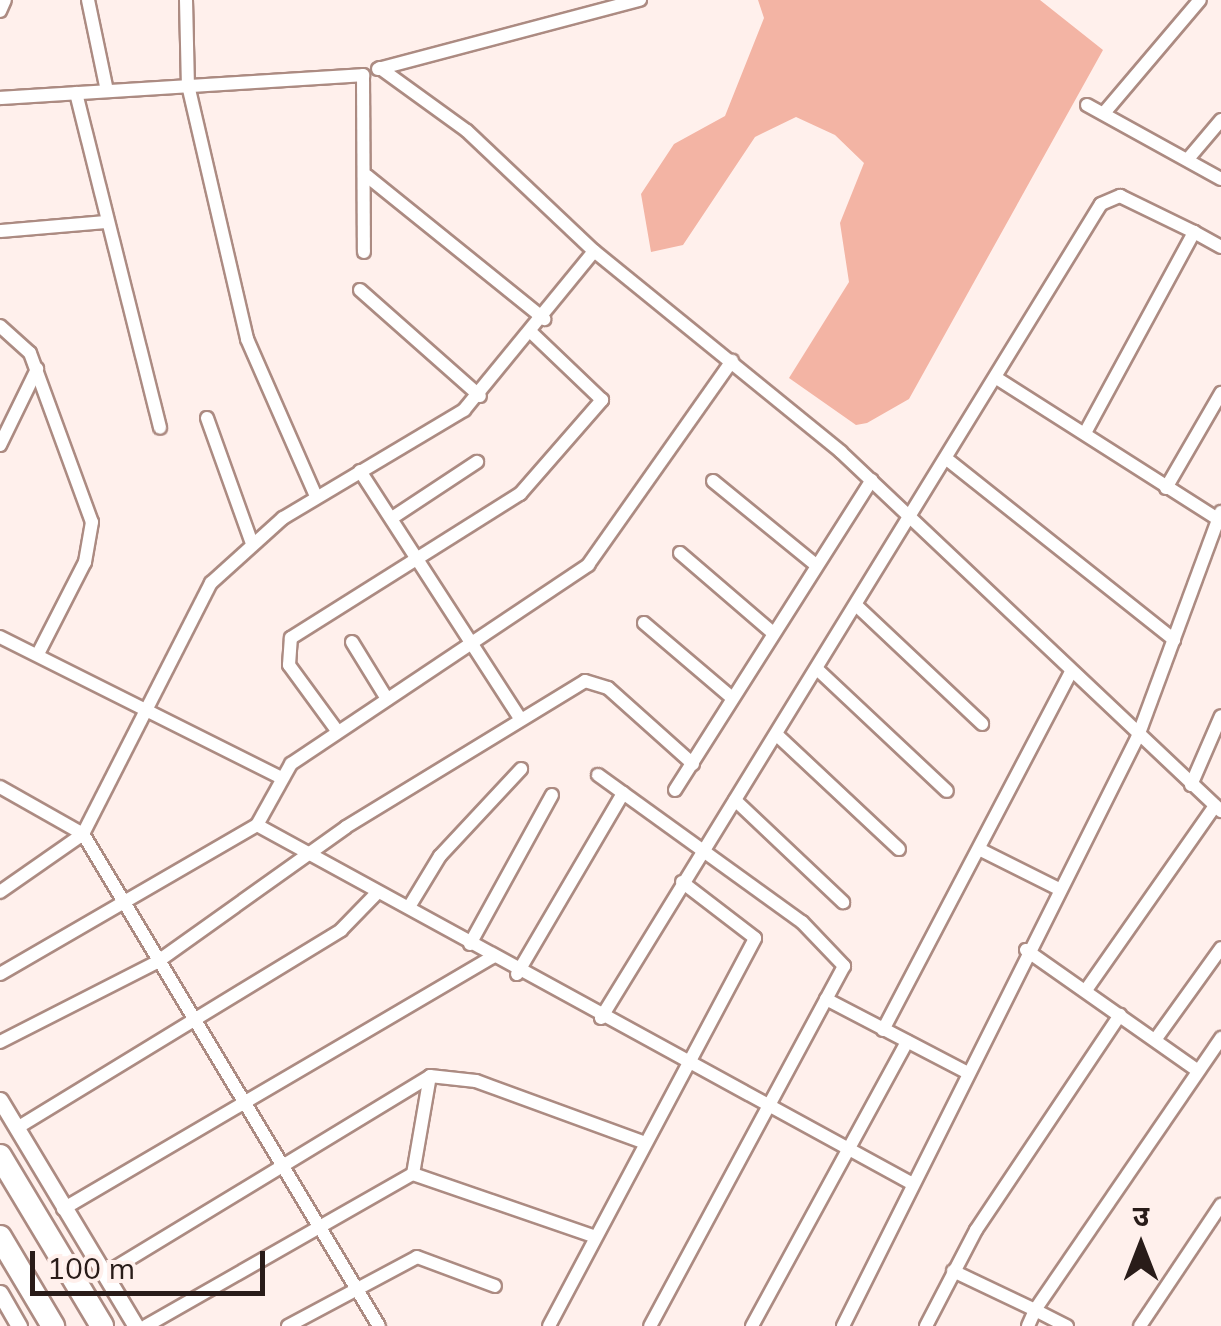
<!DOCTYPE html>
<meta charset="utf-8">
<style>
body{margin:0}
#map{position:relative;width:1221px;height:1326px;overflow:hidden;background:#fff0ec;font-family:Mulish,"Noto Sans Devanagari",sans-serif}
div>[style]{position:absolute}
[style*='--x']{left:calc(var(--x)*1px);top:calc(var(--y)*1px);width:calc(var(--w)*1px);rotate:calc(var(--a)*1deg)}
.water>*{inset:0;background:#f3b4a4}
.roads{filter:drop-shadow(2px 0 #ac8b82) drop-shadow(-2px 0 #ac8b82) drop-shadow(0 2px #ac8b82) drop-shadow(0 -2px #ac8b82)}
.minor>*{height:12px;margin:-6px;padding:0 6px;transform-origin:6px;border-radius:6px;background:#fff}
.tertiary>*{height:15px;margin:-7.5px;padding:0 7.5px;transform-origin:7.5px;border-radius:7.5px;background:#fff}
.trunk>*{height:22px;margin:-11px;padding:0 11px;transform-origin:11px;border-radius:11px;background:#fff}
span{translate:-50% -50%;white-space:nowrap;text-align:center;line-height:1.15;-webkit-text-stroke:8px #fff0ec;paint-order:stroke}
.north{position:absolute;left:1091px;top:1196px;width:100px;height:100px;-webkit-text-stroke:8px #fff0ec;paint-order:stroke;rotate:0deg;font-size:28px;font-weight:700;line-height:40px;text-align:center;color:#291c19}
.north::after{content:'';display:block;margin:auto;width:35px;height:45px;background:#291c19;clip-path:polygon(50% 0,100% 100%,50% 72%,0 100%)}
.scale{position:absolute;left:30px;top:1251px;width:235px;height:45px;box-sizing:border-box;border:5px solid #291c19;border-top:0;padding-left:12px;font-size:30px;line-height:35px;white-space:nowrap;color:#291c19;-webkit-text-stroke:8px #fff0ec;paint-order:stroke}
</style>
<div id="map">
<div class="water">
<i style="clip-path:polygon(758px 0,1040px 0,1103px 50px,909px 399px,867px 423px,856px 425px,789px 378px,849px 282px,840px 223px,864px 163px,835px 135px,796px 117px,755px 137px,683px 245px,651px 252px,641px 194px,674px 144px,725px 116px,764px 18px)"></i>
</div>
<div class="roads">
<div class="minor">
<i style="--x:88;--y:0;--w:93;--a:78.2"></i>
<i style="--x:186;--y:0;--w:85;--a:88.7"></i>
<i style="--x:188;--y:85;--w:261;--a:76.9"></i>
<i style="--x:247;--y:339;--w:171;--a:66.3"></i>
<i style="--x:0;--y:11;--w:12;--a:-66"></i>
<i style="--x:380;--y:68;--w:107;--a:35.9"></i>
<i style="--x:467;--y:131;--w:175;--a:43.4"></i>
<i style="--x:594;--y:251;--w:318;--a:39.1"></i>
<i style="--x:841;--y:452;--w:523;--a:43.37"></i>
<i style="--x:378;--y:69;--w:271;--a:-14.8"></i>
<i style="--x:76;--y:93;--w:345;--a:75.9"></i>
<i style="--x:0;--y:98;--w:364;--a:-3.6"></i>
<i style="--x:363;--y:75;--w:177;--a:89.7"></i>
<i style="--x:1087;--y:105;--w:153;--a:28.9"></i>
<i style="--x:1104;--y:113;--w:148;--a:-49.7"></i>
<i style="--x:1188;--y:159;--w:51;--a:-49.8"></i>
<i style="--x:367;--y:176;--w:228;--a:38.9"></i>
<i style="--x:0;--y:231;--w:106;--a:-4.9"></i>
<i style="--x:360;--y:290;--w:160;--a:41.5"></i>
<i style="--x:0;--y:326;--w:40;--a:42"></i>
<i style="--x:30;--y:353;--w:180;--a:69.9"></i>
<i style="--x:92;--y:522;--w:41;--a:99.9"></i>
<i style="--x:85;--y:562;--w:103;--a:117.1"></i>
<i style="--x:998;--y:379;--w:261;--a:32.5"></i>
<i style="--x:207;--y:418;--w:131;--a:70.3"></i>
<i style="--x:1085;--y:433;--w:229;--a:-61.5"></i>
<i style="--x:1194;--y:232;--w:31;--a:29"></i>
<i style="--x:0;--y:445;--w:85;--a:-64"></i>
<i style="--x:948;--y:460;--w:289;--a:38.5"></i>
<i style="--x:360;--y:471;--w:293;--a:57.1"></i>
<i style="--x:713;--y:481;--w:133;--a:39.2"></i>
<i style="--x:1166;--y:488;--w:110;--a:-59.9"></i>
<i style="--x:392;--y:518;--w:102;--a:-33.4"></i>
<i style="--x:680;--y:553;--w:121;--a:40.7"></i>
<i style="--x:857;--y:606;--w:172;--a:43.3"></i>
<i style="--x:644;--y:623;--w:116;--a:40.4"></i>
<i style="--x:0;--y:637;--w:311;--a:26.6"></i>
<i style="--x:352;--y:642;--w:67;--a:58.4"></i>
<i style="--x:817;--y:669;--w:178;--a:43.2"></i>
<i style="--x:338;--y:732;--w:83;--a:-126.2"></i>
<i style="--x:289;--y:665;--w:27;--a:-86"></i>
<i style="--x:291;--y:638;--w:271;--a:-32.2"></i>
<i style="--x:520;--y:494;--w:125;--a:-48.9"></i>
<i style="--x:602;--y:400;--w:97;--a:-136.3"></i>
<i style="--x:777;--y:735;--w:167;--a:43.1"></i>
<i style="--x:598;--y:775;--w:251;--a:35.8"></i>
<i style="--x:802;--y:922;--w:61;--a:46.3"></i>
<i style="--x:844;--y:966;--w:409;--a:118.3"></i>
<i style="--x:1191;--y:785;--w:75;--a:-66.5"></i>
<i style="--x:0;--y:787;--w:95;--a:29.5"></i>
<i style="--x:83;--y:834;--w:574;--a:58.97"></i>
<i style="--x:675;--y:790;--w:367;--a:-57.6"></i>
<i style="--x:735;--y:800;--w:149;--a:43.4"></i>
<i style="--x:257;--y:825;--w:70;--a:-60.9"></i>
<i style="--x:291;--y:764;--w:358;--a:-33.8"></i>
<i style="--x:588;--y:565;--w:250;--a:-54.8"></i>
<i style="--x:979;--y:849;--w:87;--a:26.6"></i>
<i style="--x:0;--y:892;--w:101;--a:-34.9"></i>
<i style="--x:83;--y:834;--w:282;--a:-63"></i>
<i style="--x:211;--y:583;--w:97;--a:-42.1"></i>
<i style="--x:283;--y:518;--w:211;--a:-30.8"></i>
<i style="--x:464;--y:410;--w:205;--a:-50.7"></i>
<i style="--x:409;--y:907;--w:60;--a:-58.7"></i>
<i style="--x:440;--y:856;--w:119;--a:-47"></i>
<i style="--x:470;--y:944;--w:170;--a:-61.2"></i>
<i style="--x:1026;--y:950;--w:210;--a:35.1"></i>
<i style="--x:0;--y:974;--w:297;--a:-30.1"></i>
<i style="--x:257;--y:825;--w:743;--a:28.7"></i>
<i style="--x:517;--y:974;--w:210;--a:-59.6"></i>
<i style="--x:1086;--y:990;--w:225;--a:-55"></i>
<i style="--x:826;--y:999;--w:158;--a:27.5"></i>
<i style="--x:601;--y:1018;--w:955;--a:-58.44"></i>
<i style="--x:1101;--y:204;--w:21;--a:-23"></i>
<i style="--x:1120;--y:196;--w:82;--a:25.9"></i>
<i style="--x:883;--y:1030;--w:404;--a:-62.3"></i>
<i style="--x:1155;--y:1040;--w:113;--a:-54.3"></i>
<i style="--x:0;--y:1042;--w:176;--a:-27"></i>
<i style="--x:157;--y:962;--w:232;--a:-35.5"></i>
<i style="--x:346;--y:827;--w:280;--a:-31.4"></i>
<i style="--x:585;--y:681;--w:24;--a:17"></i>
<i style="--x:608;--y:688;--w:114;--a:41.8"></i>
<i style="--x:17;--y:1128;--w:380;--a:-31.4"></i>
<i style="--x:341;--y:930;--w:53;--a:-45.8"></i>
<i style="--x:413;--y:1174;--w:99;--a:-80.2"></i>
<i style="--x:63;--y:1209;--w:498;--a:-30.4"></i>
<i style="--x:953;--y:1271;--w:91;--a:25.4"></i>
<i style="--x:1035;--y:1310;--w:330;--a:-55.6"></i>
<i style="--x:103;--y:1275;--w:383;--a:-31.3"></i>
<i style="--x:430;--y:1076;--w:46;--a:6.2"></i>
<i style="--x:476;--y:1081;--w:175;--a:20.1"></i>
<i style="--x:146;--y:1326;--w:307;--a:-29.7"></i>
<i style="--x:413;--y:1174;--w:190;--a:19"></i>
<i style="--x:288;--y:1326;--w:146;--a:-28.1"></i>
<i style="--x:417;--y:1257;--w:83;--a:20.4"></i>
<i style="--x:549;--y:1326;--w:439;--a:-62"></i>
<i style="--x:755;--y:938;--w:92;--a:-142.5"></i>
<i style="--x:752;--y:1326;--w:324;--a:-61.4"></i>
<i style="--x:843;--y:1326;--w:660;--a:-63.43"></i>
<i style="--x:1138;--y:736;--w:239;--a:-69.7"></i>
<i style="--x:926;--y:1326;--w:108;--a:-62.5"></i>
<i style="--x:976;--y:1230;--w:259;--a:-56.2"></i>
<i style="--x:1028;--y:1326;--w:17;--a:-66"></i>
<i style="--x:1035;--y:1310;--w:36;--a:27"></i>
<i style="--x:1140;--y:1326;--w:146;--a:-56.2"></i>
</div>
<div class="tertiary">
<i style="--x:0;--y:1100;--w:264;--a:59"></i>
<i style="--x:0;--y:1293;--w:38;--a:60"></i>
</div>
<div class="trunk">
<i style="--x:0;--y:1156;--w:198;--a:59"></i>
<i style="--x:0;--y:1237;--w:104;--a:59.2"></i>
</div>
</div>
<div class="north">उ</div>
<div class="scale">100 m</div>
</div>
